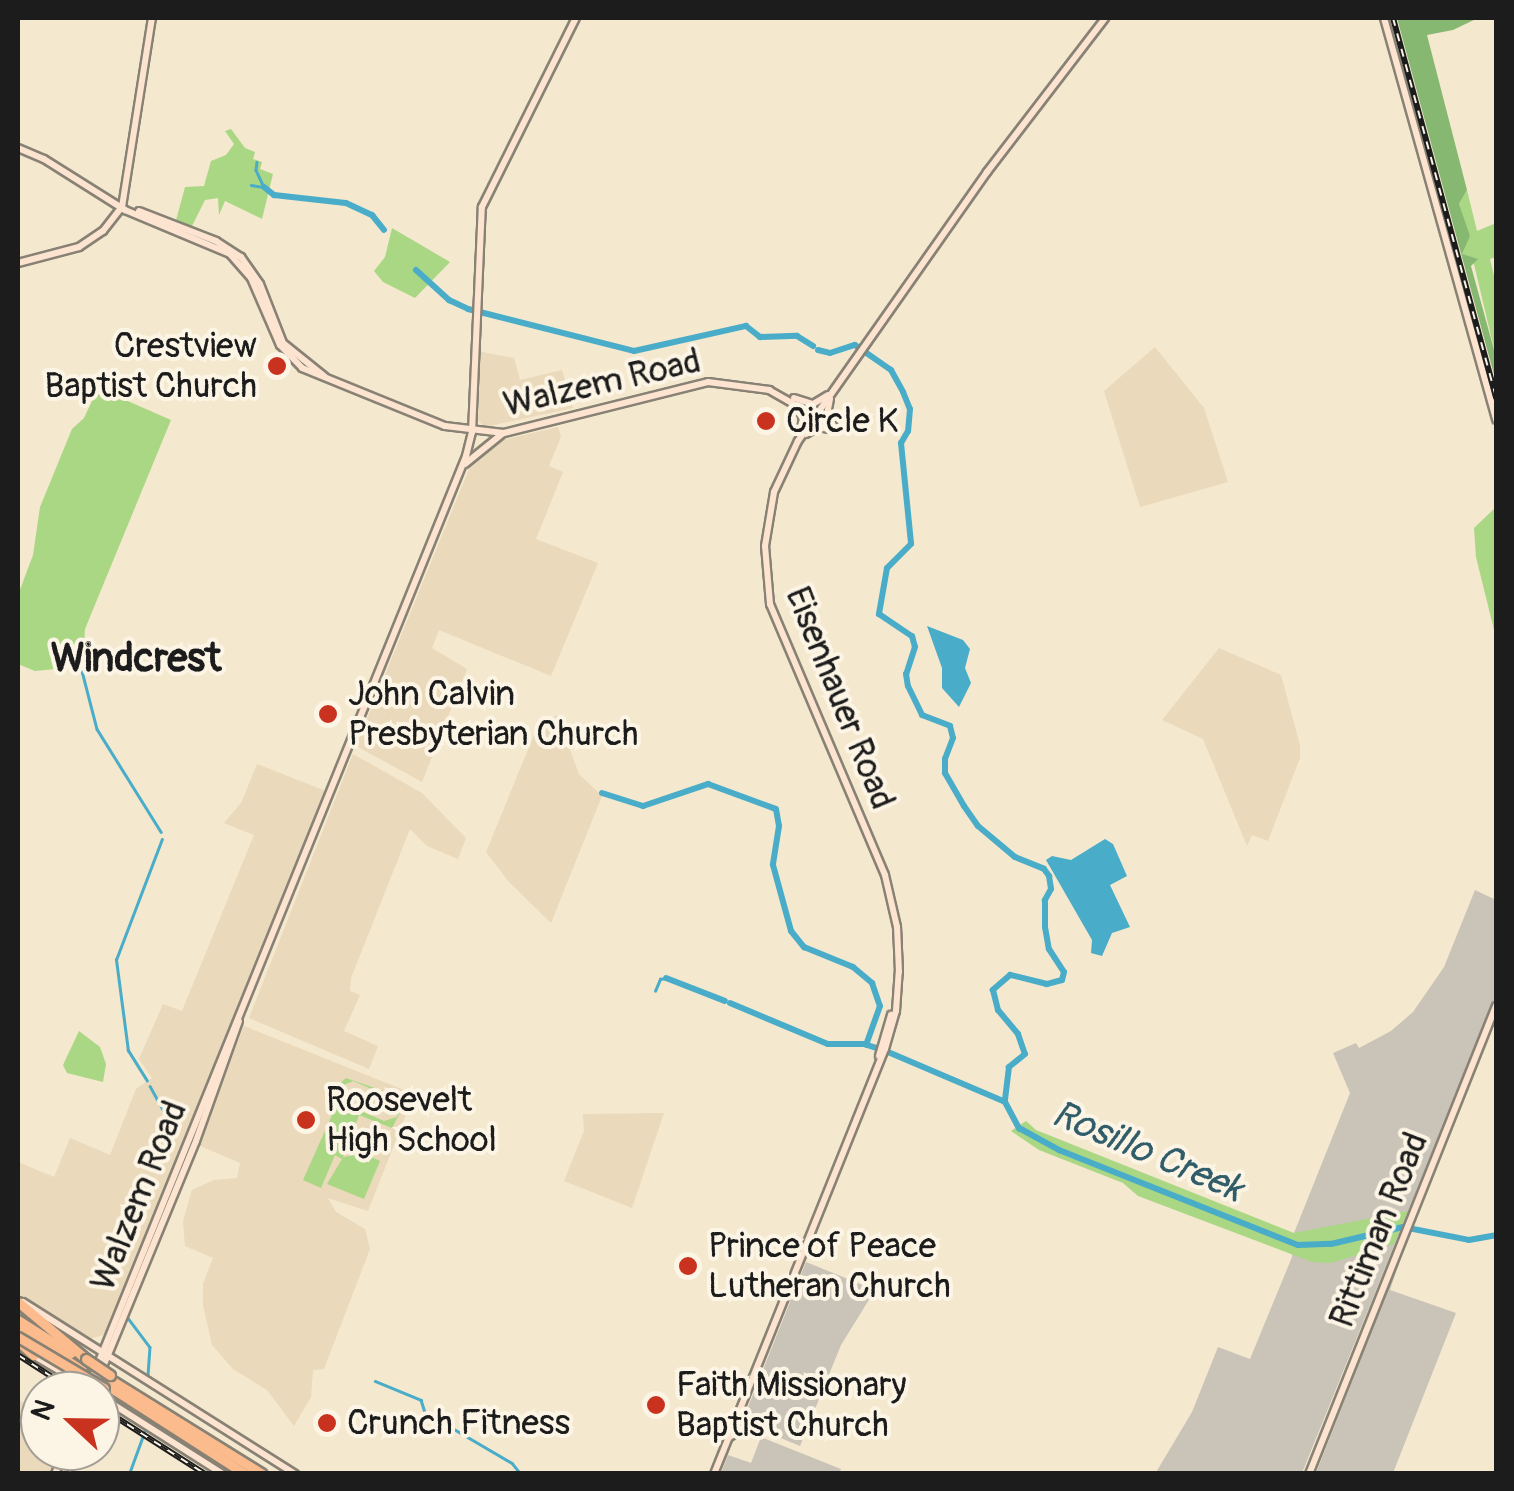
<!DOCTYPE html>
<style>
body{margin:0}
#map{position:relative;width:1514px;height:1491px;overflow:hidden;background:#f4e8ce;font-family:Pangolin,sans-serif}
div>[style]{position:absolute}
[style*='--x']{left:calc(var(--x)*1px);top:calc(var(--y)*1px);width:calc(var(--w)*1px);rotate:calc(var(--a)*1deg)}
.built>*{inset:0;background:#ead9ba}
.industrial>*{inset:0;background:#cac3b8}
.green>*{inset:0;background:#a9d784}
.forest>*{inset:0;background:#86b872}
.water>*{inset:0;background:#49acc8}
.stream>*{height:2.5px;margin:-1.25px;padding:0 1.25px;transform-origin:1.25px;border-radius:1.25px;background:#49acc8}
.river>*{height:6px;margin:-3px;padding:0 3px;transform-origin:3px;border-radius:3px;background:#49acc8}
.roads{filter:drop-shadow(2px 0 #888275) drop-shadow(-2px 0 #888275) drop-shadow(0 2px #888275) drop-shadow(0 -2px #888275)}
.secondary>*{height:6px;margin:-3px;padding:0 3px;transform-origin:3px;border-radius:3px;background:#fde4d1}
.highway>*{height:9px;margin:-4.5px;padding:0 4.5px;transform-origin:4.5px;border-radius:4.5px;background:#fbbb8c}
.rail>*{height:6px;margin-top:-3px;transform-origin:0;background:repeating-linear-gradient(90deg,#fcf5e5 0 8px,#1c1c1c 0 16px);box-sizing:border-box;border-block:2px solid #1c1c1c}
.bridges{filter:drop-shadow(2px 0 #888275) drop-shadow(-2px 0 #888275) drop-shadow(0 2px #888275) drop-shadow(0 -2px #888275)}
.highway-bridge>*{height:9px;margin:-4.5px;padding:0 4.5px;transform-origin:4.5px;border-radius:4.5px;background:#fbbb8c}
.dots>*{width:28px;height:28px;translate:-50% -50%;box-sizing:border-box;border:5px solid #fcf5e5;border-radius:50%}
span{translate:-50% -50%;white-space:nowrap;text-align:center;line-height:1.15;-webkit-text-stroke:8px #fcf5e5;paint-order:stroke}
.poi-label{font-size:35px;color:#1c1c1c}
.right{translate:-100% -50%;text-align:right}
.left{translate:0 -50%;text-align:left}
.street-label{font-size:35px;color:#1c1c1c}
.water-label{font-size:38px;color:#305d69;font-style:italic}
.quarter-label{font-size:40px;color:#1c1c1c;font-weight:700}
.frame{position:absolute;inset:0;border:20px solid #1c1c1c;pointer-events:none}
.north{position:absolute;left:20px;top:1371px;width:100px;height:100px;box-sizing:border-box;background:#fcf5e5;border:2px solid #a29e95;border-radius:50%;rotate:292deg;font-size:28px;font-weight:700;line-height:40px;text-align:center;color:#1c1c1c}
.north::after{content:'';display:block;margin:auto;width:35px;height:45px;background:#c8321e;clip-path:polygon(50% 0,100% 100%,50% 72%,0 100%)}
</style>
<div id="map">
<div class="built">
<i style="clip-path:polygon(1155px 347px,1204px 408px,1228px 482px,1140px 507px,1104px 391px)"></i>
<i style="clip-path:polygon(477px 351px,514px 358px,520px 380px,562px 370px,573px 408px,484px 427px,475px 416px)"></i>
<i style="clip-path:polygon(558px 427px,561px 437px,549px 466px,563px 472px,536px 539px,598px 563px,551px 676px,439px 630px,432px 648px,467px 669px,422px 782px,356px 746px,474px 457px,498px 441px)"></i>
<i style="clip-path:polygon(1219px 648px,1281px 675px,1300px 745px,1300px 758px,1268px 841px,1252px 835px,1247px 846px,1203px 739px,1162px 720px)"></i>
<i style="clip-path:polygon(557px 715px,579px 774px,602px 796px,551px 923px,509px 882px,486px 852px,538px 725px)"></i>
<i style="clip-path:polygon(353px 754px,422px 793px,466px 838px,458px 859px,427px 846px,410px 829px,351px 978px,350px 991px,360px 995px,344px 1031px,378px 1046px,369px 1069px,249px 1018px)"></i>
<i style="clip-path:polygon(257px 764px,326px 791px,110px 1326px,103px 1335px,89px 1339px,18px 1294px,18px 1162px,54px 1177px,70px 1138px,110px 1155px,136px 1089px,152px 1078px,139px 1059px,163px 1004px,182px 1011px,254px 835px,224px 823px,241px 803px)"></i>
<i style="clip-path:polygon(244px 1026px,414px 1094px,368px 1211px,328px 1198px,336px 1212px,365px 1229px,370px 1249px,324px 1369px,313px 1370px,311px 1397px,294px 1426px,267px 1390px,233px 1369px,212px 1345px,203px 1305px,203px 1284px,213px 1258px,185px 1246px,183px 1221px,192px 1190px,214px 1180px,237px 1178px,240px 1163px,198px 1145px)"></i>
<i style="clip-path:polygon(664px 1113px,632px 1208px,564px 1181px,584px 1131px,583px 1114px)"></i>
<i style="clip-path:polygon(18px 1399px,40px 1413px,40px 1451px,59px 1451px,50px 1473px,18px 1473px)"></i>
</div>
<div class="industrial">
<i style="clip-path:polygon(1475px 890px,1496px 900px,1496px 994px,1302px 1473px,1155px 1474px,1192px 1412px,1218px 1347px,1250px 1359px,1292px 1257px,1294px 1233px,1350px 1093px,1333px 1053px,1356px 1043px,1359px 1048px,1391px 1031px,1413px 1012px,1444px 967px)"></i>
<i style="clip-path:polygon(1403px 1251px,1390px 1290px,1456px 1313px,1393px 1473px,1316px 1473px)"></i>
<i style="clip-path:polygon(806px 1262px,875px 1290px,841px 1345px,800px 1446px,742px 1422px)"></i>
<i style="clip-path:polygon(761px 1437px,841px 1469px,839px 1473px,721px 1473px,728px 1455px,751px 1463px)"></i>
</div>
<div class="green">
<i style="clip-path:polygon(231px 129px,245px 148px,255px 152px,253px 159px,262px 162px,260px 169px,273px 174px,262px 219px,225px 201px,219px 215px,218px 198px,205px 200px,190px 230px,175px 224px,185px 187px,204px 186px,211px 161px,226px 155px,234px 144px,225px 131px)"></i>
<i style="clip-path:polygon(1467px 190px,1477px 231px,1496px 223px,1496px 257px,1490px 259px,1496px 284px,1496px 357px,1473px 260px,1462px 254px,1468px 236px,1459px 204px)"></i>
<i style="clip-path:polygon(392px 228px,450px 262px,415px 298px,383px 282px,374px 271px,385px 257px)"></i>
<i style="clip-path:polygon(98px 388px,171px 420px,85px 629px,83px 659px,66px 668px,35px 671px,18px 664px,18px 595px,33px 555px,40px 507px,72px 429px,84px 418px)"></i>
<i style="clip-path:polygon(1496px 507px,1496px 638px,1476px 557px,1474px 528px)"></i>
<i style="clip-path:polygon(79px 1031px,100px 1047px,106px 1064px,103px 1082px,67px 1073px,63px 1065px)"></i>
<i style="clip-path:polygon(evenodd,346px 1078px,395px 1095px,403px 1107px,392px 1128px,359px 1115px,343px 1157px,365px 1154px,380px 1161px,364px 1199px,327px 1184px,342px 1159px,335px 1155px,321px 1188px,303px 1180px,336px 1106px,335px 1088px,346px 1078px,353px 1081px,395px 1099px,400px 1107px,397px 1117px,384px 1121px,342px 1103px,339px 1087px,353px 1081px)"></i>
<i style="clip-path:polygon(1026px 1121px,1036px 1130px,1294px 1233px,1408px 1211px,1394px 1244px,1331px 1263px,1312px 1262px,1138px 1196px,1123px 1183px,1039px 1150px,1011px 1131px)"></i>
</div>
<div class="forest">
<i style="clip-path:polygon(1397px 18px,1478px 18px,1453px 30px,1427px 35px,1467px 190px,1459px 204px,1470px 236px,1462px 254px,1478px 259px,1471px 266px,1496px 357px,1496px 382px)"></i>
</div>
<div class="water">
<i style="clip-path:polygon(927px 626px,963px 640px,970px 649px,965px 668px,971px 683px,959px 707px,942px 688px,942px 668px)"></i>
<i style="clip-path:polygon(1105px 839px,1113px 844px,1127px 876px,1110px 885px,1130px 927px,1112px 933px,1102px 956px,1091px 953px,1092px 940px,1046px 860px,1052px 856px,1071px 860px)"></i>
</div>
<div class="stream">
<i style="--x:257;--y:162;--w:8;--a:97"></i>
<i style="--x:256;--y:170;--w:19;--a:65"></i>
<i style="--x:251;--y:185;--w:13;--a:9"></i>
<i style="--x:79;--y:662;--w:22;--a:-85"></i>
<i style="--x:81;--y:667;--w:64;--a:75.5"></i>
<i style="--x:97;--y:729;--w:121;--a:58.1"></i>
<i style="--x:655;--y:991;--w:13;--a:-67"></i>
<i style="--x:660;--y:979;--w:6;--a:-9"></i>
<i style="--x:147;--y:1081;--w:36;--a:-122"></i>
<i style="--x:128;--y:1051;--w:92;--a:-97.5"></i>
<i style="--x:116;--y:960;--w:129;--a:-69.2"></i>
<i style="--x:150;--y:1086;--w:35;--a:61"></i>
<i style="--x:167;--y:1117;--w:22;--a:103"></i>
<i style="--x:128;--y:1318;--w:36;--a:53"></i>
<i style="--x:150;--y:1347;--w:30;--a:94"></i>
<i style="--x:375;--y:1381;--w:50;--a:22.4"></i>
<i style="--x:421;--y:1400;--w:13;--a:72"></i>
<i style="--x:425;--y:1412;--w:101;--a:30.4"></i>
<i style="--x:512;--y:1463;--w:14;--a:51"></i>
<i style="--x:129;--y:1474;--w:47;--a:-70"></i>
</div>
<div class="river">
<i style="--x:264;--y:187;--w:13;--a:39"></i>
<i style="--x:274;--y:195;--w:72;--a:6.3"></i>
<i style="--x:346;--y:203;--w:29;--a:25"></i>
<i style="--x:372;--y:215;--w:19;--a:51"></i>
<i style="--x:416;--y:270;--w:45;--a:42.3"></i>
<i style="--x:449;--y:300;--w:21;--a:25"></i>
<i style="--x:468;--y:309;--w:171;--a:14.2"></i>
<i style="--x:634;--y:351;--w:115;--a:-12.6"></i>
<i style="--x:746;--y:326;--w:18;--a:38"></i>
<i style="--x:760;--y:337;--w:37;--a:-2"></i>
<i style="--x:797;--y:336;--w:19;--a:32"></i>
<i style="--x:818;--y:350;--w:12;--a:14"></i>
<i style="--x:830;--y:353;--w:26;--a:-18"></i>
<i style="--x:855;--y:345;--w:44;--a:34.8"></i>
<i style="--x:891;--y:370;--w:25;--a:61"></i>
<i style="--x:903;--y:392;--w:18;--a:68"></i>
<i style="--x:910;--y:409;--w:22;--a:95"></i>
<i style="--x:908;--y:431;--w:14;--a:120"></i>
<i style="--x:901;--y:443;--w:101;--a:84.3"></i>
<i style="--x:911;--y:544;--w:34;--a:135"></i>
<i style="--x:887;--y:568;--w:47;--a:99.9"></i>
<i style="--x:879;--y:614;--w:40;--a:34"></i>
<i style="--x:912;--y:636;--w:11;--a:75"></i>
<i style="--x:915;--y:647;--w:28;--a:108"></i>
<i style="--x:906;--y:674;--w:12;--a:81"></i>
<i style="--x:908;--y:686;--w:32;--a:64"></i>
<i style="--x:922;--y:715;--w:30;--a:21"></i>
<i style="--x:950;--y:726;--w:12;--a:76"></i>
<i style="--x:953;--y:738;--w:22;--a:111"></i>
<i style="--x:945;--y:759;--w:14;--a:90"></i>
<i style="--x:945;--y:773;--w:38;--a:60"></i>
<i style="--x:964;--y:806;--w:24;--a:55"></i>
<i style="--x:978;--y:826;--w:48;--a:40"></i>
<i style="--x:1015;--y:857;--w:31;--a:22"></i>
<i style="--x:1044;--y:869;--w:9;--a:54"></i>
<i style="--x:1049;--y:876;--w:13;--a:81"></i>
<i style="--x:1051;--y:889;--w:13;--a:119"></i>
<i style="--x:1045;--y:900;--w:27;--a:90"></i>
<i style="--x:1045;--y:927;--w:22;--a:80"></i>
<i style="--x:1049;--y:949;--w:27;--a:57"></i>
<i style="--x:1064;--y:972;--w:8;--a:104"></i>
<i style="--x:1062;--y:980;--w:16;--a:165"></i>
<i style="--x:1047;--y:984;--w:38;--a:-166"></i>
<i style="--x:1010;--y:975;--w:23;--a:139"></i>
<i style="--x:993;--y:990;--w:21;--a:76"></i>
<i style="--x:998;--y:1010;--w:31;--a:50"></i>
<i style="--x:1018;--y:1034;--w:21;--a:71"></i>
<i style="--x:1025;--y:1054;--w:21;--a:141"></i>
<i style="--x:1009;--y:1067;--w:35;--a:97"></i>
<i style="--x:1005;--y:1102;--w:30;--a:62"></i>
<i style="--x:1019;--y:1128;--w:46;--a:28.8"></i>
<i style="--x:1059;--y:1150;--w:257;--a:21.7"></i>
<i style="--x:1298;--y:1245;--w:33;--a:-2"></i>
<i style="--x:1331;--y:1244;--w:74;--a:-13.3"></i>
<i style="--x:1403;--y:1227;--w:67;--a:11.1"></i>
<i style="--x:1469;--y:1240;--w:27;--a:-10"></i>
<i style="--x:602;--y:793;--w:43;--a:17.6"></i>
<i style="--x:643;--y:806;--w:69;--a:-18.7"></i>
<i style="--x:708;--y:784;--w:72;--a:20.2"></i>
<i style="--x:776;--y:809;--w:17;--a:80"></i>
<i style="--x:779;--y:826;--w:39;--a:99"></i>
<i style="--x:773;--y:865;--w:68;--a:74.7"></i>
<i style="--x:791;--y:931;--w:21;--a:51"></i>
<i style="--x:804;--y:947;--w:53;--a:22.2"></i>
<i style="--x:853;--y:967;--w:25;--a:40"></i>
<i style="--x:872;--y:983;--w:24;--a:71"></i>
<i style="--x:880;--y:1006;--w:41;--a:109.7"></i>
<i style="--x:666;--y:978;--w:63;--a:21.3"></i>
<i style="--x:730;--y:1003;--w:106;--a:22.7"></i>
<i style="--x:828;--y:1044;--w:36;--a:0"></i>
<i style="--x:864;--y:1044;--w:16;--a:18"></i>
<i style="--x:888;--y:1052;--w:127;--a:23.1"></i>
</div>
<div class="roads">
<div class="secondary">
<i style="--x:1384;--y:18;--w:417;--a:74.4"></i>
<i style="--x:18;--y:148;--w:28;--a:23"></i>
<i style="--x:44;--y:159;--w:96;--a:32.2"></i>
<i style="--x:125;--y:210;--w:114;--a:22.7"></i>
<i style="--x:230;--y:254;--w:32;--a:49"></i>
<i style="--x:251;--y:278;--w:73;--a:66.6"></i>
<i style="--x:280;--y:345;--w:32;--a:46"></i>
<i style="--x:302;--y:368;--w:154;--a:22.1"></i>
<i style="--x:445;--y:426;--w:59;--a:6.8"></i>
<i style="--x:504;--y:433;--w:210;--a:-14"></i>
<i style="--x:708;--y:382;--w:62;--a:7.5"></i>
<i style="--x:769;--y:390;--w:53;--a:29.5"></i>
<i style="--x:139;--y:211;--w:83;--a:21.3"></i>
<i style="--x:216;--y:241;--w:30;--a:33"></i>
<i style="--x:241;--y:257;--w:33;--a:55"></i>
<i style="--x:260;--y:284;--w:63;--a:68.7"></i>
<i style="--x:283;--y:343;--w:53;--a:38.8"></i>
<i style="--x:18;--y:263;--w:63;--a:-14.7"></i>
<i style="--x:79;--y:247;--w:29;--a:-34"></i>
<i style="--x:103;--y:231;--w:31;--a:-52"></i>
<i style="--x:122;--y:207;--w:191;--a:-81"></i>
<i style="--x:794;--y:398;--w:20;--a:18"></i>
<i style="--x:813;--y:404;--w:17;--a:-31"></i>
<i style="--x:830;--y:399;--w:15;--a:101"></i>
<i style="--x:827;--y:414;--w:17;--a:62"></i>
<i style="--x:797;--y:405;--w:14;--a:65"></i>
<i style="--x:803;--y:418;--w:17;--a:100"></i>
<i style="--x:806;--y:434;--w:13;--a:-32"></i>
<i style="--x:817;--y:427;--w:18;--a:9"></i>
<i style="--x:465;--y:464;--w:48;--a:-39"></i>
<i style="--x:879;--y:1056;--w:43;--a:-73.7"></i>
<i style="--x:23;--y:1302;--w:322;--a:32.3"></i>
<i style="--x:31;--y:1354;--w:67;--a:30.4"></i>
<i style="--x:87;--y:1391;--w:1009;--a:-67.93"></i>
<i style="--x:466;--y:456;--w:25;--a:-76"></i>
<i style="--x:472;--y:432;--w:225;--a:-87.5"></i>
<i style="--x:482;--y:207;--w:211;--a:-63.6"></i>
<i style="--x:93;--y:1391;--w:270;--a:-67.6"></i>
<i style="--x:196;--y:1141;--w:127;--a:-70.3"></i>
<i style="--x:100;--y:1396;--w:146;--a:32.4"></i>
<i style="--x:728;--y:1438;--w:20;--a:-33"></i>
<i style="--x:55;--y:1474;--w:25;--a:-67"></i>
<i style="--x:714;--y:1474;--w:458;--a:-68.1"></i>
<i style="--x:885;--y:1049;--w:40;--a:-74"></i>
<i style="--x:896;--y:1011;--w:39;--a:-86"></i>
<i style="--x:899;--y:972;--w:45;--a:-92.5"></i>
<i style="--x:897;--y:927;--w:53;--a:-103"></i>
<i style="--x:885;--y:875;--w:294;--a:-113"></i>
<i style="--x:770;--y:604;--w:58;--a:-94.9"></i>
<i style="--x:765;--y:546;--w:55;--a:-80.5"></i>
<i style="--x:774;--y:492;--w:56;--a:-64.8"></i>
<i style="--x:798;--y:441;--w:329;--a:-54.9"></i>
<i style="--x:987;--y:172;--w:194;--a:-52.5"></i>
<i style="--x:1309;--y:1474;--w:504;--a:-68.22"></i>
</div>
<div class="highway">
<i style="--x:18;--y:1302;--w:89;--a:40"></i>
<i style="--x:18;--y:1320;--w:62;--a:32.4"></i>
<i style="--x:18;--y:1329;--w:76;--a:32.6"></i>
<i style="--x:18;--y:1341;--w:21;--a:43"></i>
<i style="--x:108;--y:1378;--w:181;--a:31.9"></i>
<i style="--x:105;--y:1384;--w:166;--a:32.7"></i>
</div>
</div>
<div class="rail">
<i style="--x:1393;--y:18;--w:394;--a:74.8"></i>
<i style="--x:18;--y:1355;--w:67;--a:32.7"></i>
<i style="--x:100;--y:1407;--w:125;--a:32.5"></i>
</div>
<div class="bridges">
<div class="highway-bridge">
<i style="--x:18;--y:1337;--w:100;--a:30.7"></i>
<i style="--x:86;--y:1359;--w:29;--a:34"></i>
</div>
</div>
<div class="dots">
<i style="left:277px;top:366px;background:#c8321e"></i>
<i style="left:766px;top:421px;background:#c8321e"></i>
<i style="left:328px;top:714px;background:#c8321e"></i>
<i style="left:306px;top:1120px;background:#c8321e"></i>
<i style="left:688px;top:1266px;background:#c8321e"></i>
<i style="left:656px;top:1405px;background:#c8321e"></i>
<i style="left:327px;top:1423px;background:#c8321e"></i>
</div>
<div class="poi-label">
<span class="right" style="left:257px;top:366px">Crestview<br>Baptist Church</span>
<span class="left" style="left:786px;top:421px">Circle K</span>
<span class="left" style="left:348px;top:714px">John Calvin<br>Presbyterian Church</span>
<span class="left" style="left:326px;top:1120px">Roosevelt<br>High School</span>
<span class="left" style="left:708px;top:1266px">Prince of Peace<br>Lutheran Church</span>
<span class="left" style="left:676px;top:1405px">Faith Missionary<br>Baptist Church</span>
<span class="left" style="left:347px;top:1423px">Crunch Fitness</span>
</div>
<div class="street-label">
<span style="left:602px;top:383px;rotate:-13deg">Walzem Road</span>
<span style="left:840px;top:698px;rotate:68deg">Eisenhauer Road</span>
<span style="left:139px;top:1196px;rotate:-68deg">Walzem Road</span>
<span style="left:1379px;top:1230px;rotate:-68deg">Rittiman Road</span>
</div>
<div class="water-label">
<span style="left:1147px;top:1152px;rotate:23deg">Rosillo Creek</span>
</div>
<div class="quarter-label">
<span style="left:136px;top:659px">Windcrest</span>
</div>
<div class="frame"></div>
<div class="north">N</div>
</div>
